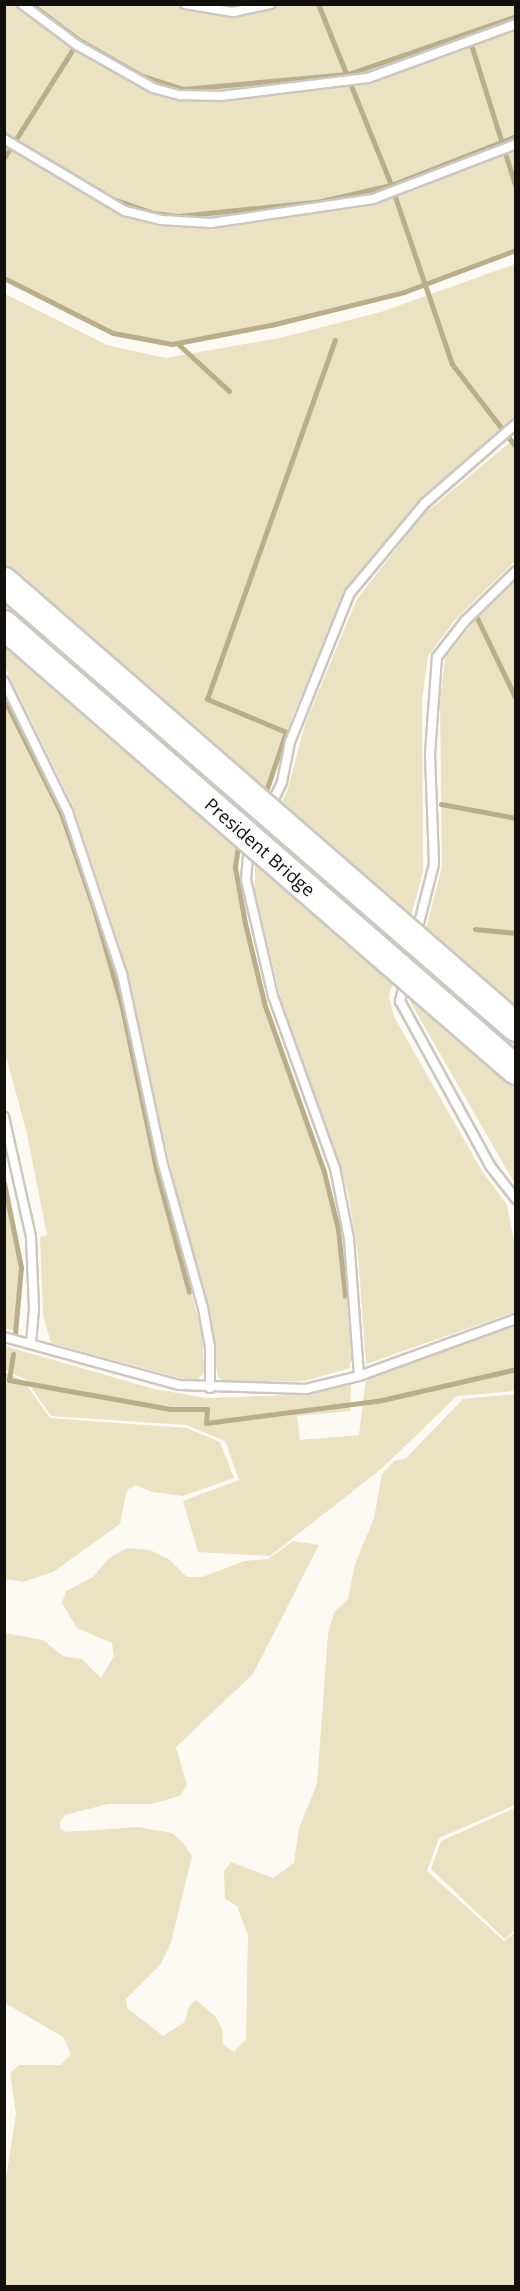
<!DOCTYPE html>
<style>
body{margin:0}
#map{position:relative;width:520px;height:2291px;overflow:hidden;background:#fcfaf2;font-family:"Open Sans",sans-serif}
div>[style]{position:absolute}
[style*='--x']{left:calc(var(--x)*1px);top:calc(var(--y)*1px);width:calc(var(--w)*1px);rotate:calc(var(--a)*1deg)}
.green>*{inset:0;background:#eae2c3}
.stream>*{height:5px;margin:-2.5px;padding:0 2.5px;transform-origin:2.5px;border-radius:2.5px;background:#b9ae89}
.roads{filter:drop-shadow(2px 0 #cac8c1) drop-shadow(-2px 0 #cac8c1) drop-shadow(0 2px #cac8c1) drop-shadow(0 -2px #cac8c1)}
.lane>*{height:8px;margin:-4px;padding:0 4px;transform-origin:4px;border-radius:4px;background:#fff}
.bridges{filter:drop-shadow(2px 0 #cac8c1) drop-shadow(-2px 0 #cac8c1) drop-shadow(0 2px #cac8c1) drop-shadow(0 -2px #cac8c1)}
.highway-bridge>*{height:28px;margin:-14px;padding:0 14px;transform-origin:14px;border-radius:14px;background:#fff}
span{translate:-50% -50%;white-space:nowrap;text-align:center;line-height:1.15;-webkit-text-stroke:4.5px #fff;paint-order:stroke}
.street-label{font-size:18px;color:#11100d}
.frame{position:absolute;inset:0;border:6px solid #11100d;pointer-events:none}
</style>
<div id="map">
<div class="green">
<i style="clip-path:polygon(4px 5px,515px 5px,515px 251px,403px 293px,272px 326px,172px 345px,113px 334px,78px 319px,5px 279px)"></i>
<i style="clip-path:polygon(515px 264px,515px 416px,421px 499px,346px 591px,293px 715px,271px 786px,237px 847px,240px 893px,266px 1005px,325px 1172px,339px 1228px,355px 1360px,350px 1362px,350px 1368px,305px 1381px,227px 1383px,218px 1377px,216px 1366px,212px 1325px,172px 1173px,120px 947px,73px 806px,5px 667px,5px 294px,107px 345px,166px 358px,279px 338px,381px 312px)"></i>
<i style="clip-path:polygon(515px 438px,515px 561px,454px 621px,428px 656px,422px 700px,423px 872px,389px 997px,394px 1017px,482px 1171px,507px 1205px,515px 1246px,515px 1312px,366px 1364px,358px 1254px,348px 1193px,281px 999px,255px 892px,255px 855px,287px 792px,305px 724px,357px 599px,423px 515px)"></i>
<i style="clip-path:polygon(515px 581px,515px 1184px,408px 998px,442px 867px,440px 700px,445px 658px,483px 611px)"></i>
<i style="clip-path:polygon(4px 696px,62px 812px,108px 951px,157px 1169px,201px 1328px,205px 1372px,195px 1382px,51px 1343px,43px 1315px,40px 1237px,47px 1235px,27px 1134px,5px 1052px)"></i>
<i style="clip-path:polygon(4px 1188px,20px 1267px,15px 1331px,5px 1328px)"></i>
<i style="clip-path:polygon(515px 1324px,515px 1391px,457px 1396px,380px 1470px,270px 1556px,198px 1552px,183px 1501px,239px 1480px,225px 1441px,186px 1425px,51px 1416px,25px 1379px,5px 1370px,5px 1346px,154px 1389px,206px 1398px,313px 1394px,351px 1382px,350px 1411px,297px 1416px,300px 1440px,359px 1435px,366px 1379px)"></i>
<i style="clip-path:polygon(5px 1372px,24px 1381px,50px 1418px,187px 1428px,220px 1442px,234px 1478px,183px 1496px,152px 1492px,135px 1485px,127px 1490px,120px 1524px,53px 1572px,23px 1582px,5px 1579px)"></i>
<i style="clip-path:polygon(515px 1394px,515px 1805px,439px 1838px,427px 1871px,504px 1941px,515px 1932px,515px 2286px,5px 2286px,5px 2185px,16px 2114px,10px 2073px,19px 2065px,61px 2065px,71px 2054px,63px 2037px,5px 2003px,5px 1633px,43px 1640px,63px 1656px,82px 1659px,101px 1678px,114px 1656px,112px 1643px,77px 1628px,62px 1603px,66px 1591px,93px 1577px,109px 1558px,127px 1548px,150px 1550px,170px 1560px,187px 1577px,202px 1577px,245px 1561px,268px 1559px,293px 1541px,319px 1545px,253px 1674px,176px 1747px,187px 1785px,180px 1796px,151px 1804px,108px 1804px,65px 1815px,60px 1822px,60px 1828px,66px 1832px,139px 1827px,172px 1833px,182px 1842px,192px 1856px,171px 1943px,160px 1965px,126px 1999px,127px 2008px,163px 2036px,185px 2022px,189px 2006px,196px 2000px,215px 2016px,222px 2028px,223px 2044px,234px 2052px,246px 2039px,248px 1936px,237px 1906px,225px 1899px,224px 1871px,231px 1862px,273px 1878px,294px 1863px,299px 1828px,317px 1784px,328px 1634px,334px 1612px,348px 1599px,355px 1564px,374px 1518px,382px 1474px,394px 1461px,406px 1458px,463px 1399px)"></i>
<i style="clip-path:polygon(515px 1808px,515px 1930px,505px 1939px,431px 1869px,441px 1841px)"></i>
</div>
<div class="stream">
<i style="--x:31;--y:4;--w:60;--a:36.9"></i>
<i style="--x:79;--y:40;--w:73;--a:29.7"></i>
<i style="--x:142;--y:76;--w:43;--a:17.6"></i>
<i style="--x:183;--y:89;--w:166;--a:-5.2"></i>
<i style="--x:348;--y:74;--w:178;--a:-19"></i>
<i style="--x:318;--y:4;--w:195;--a:68"></i>
<i style="--x:391;--y:185;--w:189;--a:71.2"></i>
<i style="--x:452;--y:364;--w:105;--a:52.4"></i>
<i style="--x:469;--y:38;--w:157;--a:72.6"></i>
<i style="--x:4;--y:134;--w:127;--a:30.8"></i>
<i style="--x:113;--y:199;--w:42;--a:19.3"></i>
<i style="--x:153;--y:213;--w:25;--a:7"></i>
<i style="--x:178;--y:216;--w:140;--a:-5.8"></i>
<i style="--x:317;--y:202;--w:76;--a:-12.9"></i>
<i style="--x:391;--y:185;--w:134;--a:-21.4"></i>
<i style="--x:4;--y:158;--w:135;--a:-57.7"></i>
<i style="--x:4;--y:278;--w:122;--a:26.8"></i>
<i style="--x:113;--y:333;--w:60;--a:10.6"></i>
<i style="--x:172;--y:344;--w:101;--a:-10.9"></i>
<i style="--x:271;--y:325;--w:137;--a:-13.9"></i>
<i style="--x:404;--y:292;--w:120;--a:-20.6"></i>
<i style="--x:177;--y:343;--w:71;--a:42.7"></i>
<i style="--x:477;--y:618;--w:90;--a:64.3"></i>
<i style="--x:4;--y:699;--w:127;--a:63.4"></i>
<i style="--x:61;--y:813;--w:105;--a:71"></i>
<i style="--x:95;--y:912;--w:99;--a:74.1"></i>
<i style="--x:122;--y:1007;--w:166;--a:78.1"></i>
<i style="--x:156;--y:1169;--w:127;--a:75"></i>
<i style="--x:264;--y:797;--w:69;--a:-71.3"></i>
<i style="--x:286;--y:732;--w:86;--a:-157.3"></i>
<i style="--x:207;--y:699;--w:381;--a:-70.4"></i>
<i style="--x:441;--y:804;--w:76;--a:10.6"></i>
<i style="--x:239;--y:841;--w:26;--a:99"></i>
<i style="--x:235;--y:867;--w:57;--a:79.9"></i>
<i style="--x:245;--y:923;--w:85;--a:76.5"></i>
<i style="--x:265;--y:1006;--w:176;--a:70.4"></i>
<i style="--x:324;--y:1172;--w:59;--a:76.2"></i>
<i style="--x:338;--y:1229;--w:67;--a:84"></i>
<i style="--x:475;--y:929;--w:41;--a:5.6"></i>
<i style="--x:4;--y:1183;--w:86;--a:78.6"></i>
<i style="--x:21;--y:1267;--w:66;--a:95.2"></i>
<i style="--x:13;--y:1354;--w:26;--a:99"></i>
<i style="--x:9;--y:1380;--w:164;--a:10.2"></i>
<i style="--x:170;--y:1409;--w:37;--a:0"></i>
<i style="--x:207;--y:1409;--w:14;--a:94"></i>
<i style="--x:206;--y:1423;--w:177;--a:-7.4"></i>
<i style="--x:382;--y:1400;--w:138;--a:-13"></i>
</div>
<div class="roads">
<div class="lane">
<i style="--x:22;--y:4;--w:69;--a:36.7"></i>
<i style="--x:77;--y:45;--w:87;--a:29.5"></i>
<i style="--x:153;--y:88;--w:28;--a:15"></i>
<i style="--x:180;--y:95;--w:41;--a:1.4"></i>
<i style="--x:221;--y:96;--w:148;--a:-7"></i>
<i style="--x:368;--y:78;--w:158;--a:-20"></i>
<i style="--x:185;--y:4;--w:49;--a:9.5"></i>
<i style="--x:233;--y:12;--w:38;--a:-12"></i>
<i style="--x:4;--y:139;--w:141;--a:30.8"></i>
<i style="--x:125;--y:211;--w:37;--a:14"></i>
<i style="--x:161;--y:220;--w:50;--a:3.4"></i>
<i style="--x:211;--y:223;--w:164;--a:-8.4"></i>
<i style="--x:373;--y:199;--w:153;--a:-21"></i>
<i style="--x:4;--y:681;--w:146;--a:64"></i>
<i style="--x:68;--y:812;--w:171;--a:71.6"></i>
<i style="--x:122;--y:974;--w:191;--a:77.9"></i>
<i style="--x:162;--y:1161;--w:153;--a:74.4"></i>
<i style="--x:203;--y:1308;--w:39;--a:80"></i>
<i style="--x:210;--y:1346;--w:42;--a:90"></i>
<i style="--x:271;--y:805;--w:25;--a:-64"></i>
<i style="--x:282;--y:782;--w:41;--a:-78.7"></i>
<i style="--x:290;--y:742;--w:161;--a:-68.1"></i>
<i style="--x:350;--y:593;--w:117;--a:-50.2"></i>
<i style="--x:425;--y:503;--w:121;--a:-41"></i>
<i style="--x:249;--y:845;--w:35;--a:95"></i>
<i style="--x:246;--y:880;--w:119;--a:76.9"></i>
<i style="--x:273;--y:996;--w:183;--a:70.2"></i>
<i style="--x:335;--y:1168;--w:72;--a:78.8"></i>
<i style="--x:349;--y:1239;--w:137;--a:85.8"></i>
<i style="--x:417;--y:931;--w:69;--a:-75.8"></i>
<i style="--x:434;--y:864;--w:110;--a:-92.1"></i>
<i style="--x:430;--y:754;--w:97;--a:-85.9"></i>
<i style="--x:437;--y:657;--w:46;--a:-52.1"></i>
<i style="--x:465;--y:621;--w:71;--a:-44.4"></i>
<i style="--x:405;--y:981;--w:21;--a:104"></i>
<i style="--x:400;--y:1001;--w:189;--a:61.3"></i>
<i style="--x:491;--y:1167;--w:41;--a:52"></i>
<i style="--x:4;--y:1117;--w:123;--a:77.3"></i>
<i style="--x:31;--y:1237;--w:72;--a:87.6"></i>
<i style="--x:34;--y:1309;--w:35;--a:95"></i>
<i style="--x:4;--y:1337;--w:182;--a:15.3"></i>
<i style="--x:180;--y:1385;--w:126;--a:1.8"></i>
<i style="--x:306;--y:1389;--w:55;--a:-13.8"></i>
<i style="--x:359;--y:1376;--w:167;--a:-20"></i>
</div>
</div>
<div class="bridges">
<div class="highway-bridge">
<i style="--x:4;--y:582;--w:678;--a:41"></i>
<i style="--x:4;--y:625;--w:678;--a:41"></i>
</div>
</div>
<div class="street-label">
<span style="left:260px;top:847px;rotate:41deg">President Bridge</span>
</div>
<div class="frame"></div>
</div>
